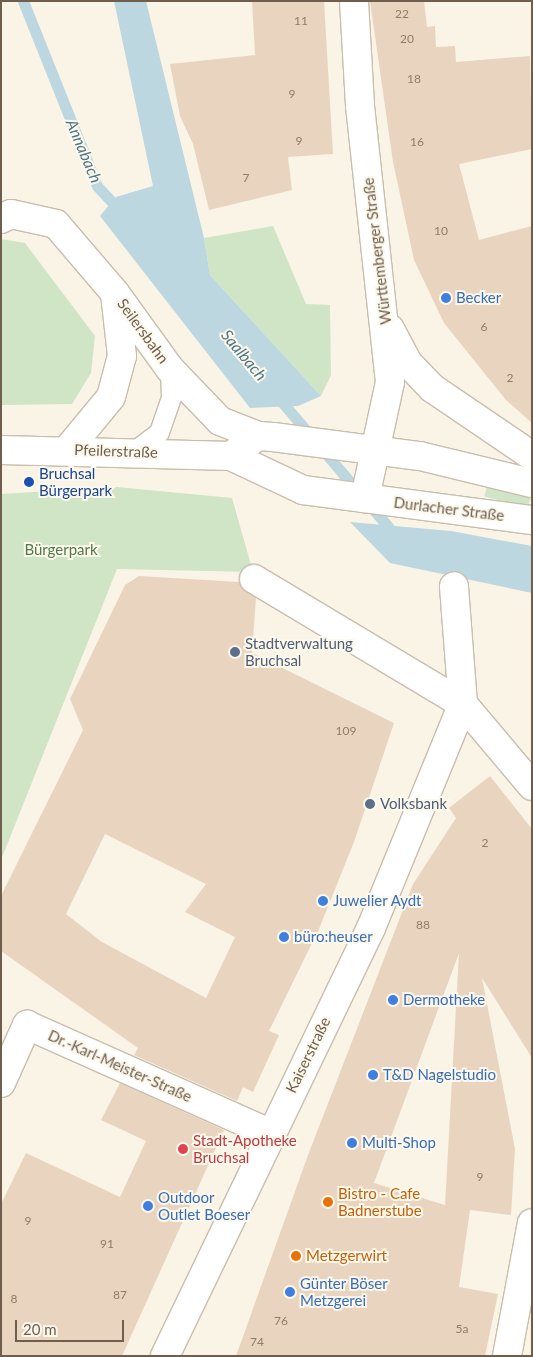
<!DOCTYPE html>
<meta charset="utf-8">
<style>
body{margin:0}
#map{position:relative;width:533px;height:1357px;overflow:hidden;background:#f9f4e6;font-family:Lato,sans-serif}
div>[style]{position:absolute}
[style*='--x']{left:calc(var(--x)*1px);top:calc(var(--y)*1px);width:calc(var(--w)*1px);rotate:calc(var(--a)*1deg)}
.green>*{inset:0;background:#cfe5c6;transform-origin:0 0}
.water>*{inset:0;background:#bdd7e0}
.stream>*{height:11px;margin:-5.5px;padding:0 5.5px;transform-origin:5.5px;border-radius:5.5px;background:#bdd7e0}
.building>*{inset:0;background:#e9d5bf}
.roads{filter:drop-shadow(1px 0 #c9bdad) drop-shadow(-1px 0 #c9bdad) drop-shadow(0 1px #c9bdad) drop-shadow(0 -1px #c9bdad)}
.service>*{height:19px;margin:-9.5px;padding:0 9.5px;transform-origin:9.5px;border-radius:9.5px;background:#fff}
.pedestrian>*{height:28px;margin:-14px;padding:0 14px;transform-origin:14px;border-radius:14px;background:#fff}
.minor>*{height:28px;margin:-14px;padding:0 14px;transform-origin:14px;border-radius:14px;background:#fff}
.secondary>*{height:28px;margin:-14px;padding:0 14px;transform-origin:14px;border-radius:14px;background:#fff}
.dots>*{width:14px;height:14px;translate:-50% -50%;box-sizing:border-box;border:2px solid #fcf8ec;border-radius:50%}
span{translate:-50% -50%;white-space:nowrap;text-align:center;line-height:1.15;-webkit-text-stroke:4px #fcf8ec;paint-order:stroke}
.number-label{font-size:12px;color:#8e7c6a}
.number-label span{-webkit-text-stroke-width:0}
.street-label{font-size:15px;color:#6f5e4e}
.shop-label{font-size:15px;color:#366cbe}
.left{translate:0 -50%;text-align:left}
.transit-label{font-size:15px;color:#164399}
.park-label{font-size:15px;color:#53794b}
.service-label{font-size:15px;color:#4e5e75}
.health-label{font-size:15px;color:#be3a42}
.food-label{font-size:15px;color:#c56008}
.water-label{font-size:16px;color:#4e7686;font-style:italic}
.frame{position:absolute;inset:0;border:2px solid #6f5e4e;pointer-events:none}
.scale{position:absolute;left:15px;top:1320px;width:109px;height:22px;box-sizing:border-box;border:2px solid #6f5e4e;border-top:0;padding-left:6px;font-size:15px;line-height:18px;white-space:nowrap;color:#6f5e4e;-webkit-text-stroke:4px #fcf8ec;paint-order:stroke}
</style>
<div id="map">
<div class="green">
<i style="clip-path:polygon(273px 226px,306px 304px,330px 305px,331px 375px,321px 396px,210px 275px,204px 238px)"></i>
<i style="clip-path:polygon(1px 239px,25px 243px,95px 336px,91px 373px,72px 404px,1px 405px)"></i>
<i style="left:488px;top:482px;width:45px;height:15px;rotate:14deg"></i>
<i style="clip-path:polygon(117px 487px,232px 498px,253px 572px,117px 569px,1px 860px,1px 494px)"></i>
</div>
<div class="water">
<i style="clip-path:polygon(114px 1px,146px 1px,204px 238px,210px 275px,321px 396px,298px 406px,250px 408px,100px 216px,116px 197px,153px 186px)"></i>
<i style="clip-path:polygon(350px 522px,451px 531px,532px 546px,532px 593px,390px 563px)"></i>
</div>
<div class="stream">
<i style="--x:23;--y:1;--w:199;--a:68.2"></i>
<i style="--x:97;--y:186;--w:37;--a:47"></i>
<i style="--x:276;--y:395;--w:187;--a:49.6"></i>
</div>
<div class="building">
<i style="clip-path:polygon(252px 1px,324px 1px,333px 154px,288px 157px,292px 190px,209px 210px,193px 144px,180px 116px,170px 64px,255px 55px)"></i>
<i style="clip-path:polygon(370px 1px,424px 1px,427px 27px,435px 26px,436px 47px,455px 46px,456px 62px,530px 56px,532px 149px,459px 164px,479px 240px,532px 226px,532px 423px,506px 400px,444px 323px,414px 260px,393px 162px)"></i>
<i style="clip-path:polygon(evenodd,139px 576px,239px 582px,256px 598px,252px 653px,394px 723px,354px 842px,319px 929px,269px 1031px,279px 1035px,253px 1092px,243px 1087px,237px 1101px,134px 1055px,138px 1048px,1px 951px,1px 896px,83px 730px,70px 699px,125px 585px,139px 576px,105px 834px,206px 884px,185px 912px,235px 937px,206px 998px,102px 942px,66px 914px,105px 834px)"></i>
<i style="clip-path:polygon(evenodd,490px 776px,532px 829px,532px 1058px,482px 978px,515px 1149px,511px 1215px,470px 1210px,459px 1287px,498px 1294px,485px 1356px,236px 1356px,308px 1155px,413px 884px,456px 818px,449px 808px,490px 776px,459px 953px,445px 1205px,374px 1183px,459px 953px)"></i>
<i style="clip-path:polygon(120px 1083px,224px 1130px,122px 1356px,1px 1356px,1px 1204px,26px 1153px,120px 1197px,146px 1141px,101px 1120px)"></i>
</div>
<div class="roads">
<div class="service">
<i style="--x:134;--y:451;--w:31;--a:-37"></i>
<i style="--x:159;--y:432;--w:37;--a:-71"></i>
<i style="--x:171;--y:397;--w:28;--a:-92"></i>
</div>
<div class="pedestrian">
<i style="--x:254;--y:579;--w:244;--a:30.9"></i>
<i style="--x:1;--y:1083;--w:64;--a:-65.9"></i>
<i style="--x:27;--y:1025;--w:266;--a:24"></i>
<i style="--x:165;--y:1356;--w:475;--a:-64.3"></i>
<i style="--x:371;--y:928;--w:242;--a:-67.7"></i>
<i style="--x:463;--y:704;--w:118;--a:-94.4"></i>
</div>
<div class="minor">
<i style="--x:1;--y:219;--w:11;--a:-27"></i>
<i style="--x:11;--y:214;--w:46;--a:12.5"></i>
<i style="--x:56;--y:224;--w:91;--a:49.5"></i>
<i style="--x:115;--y:293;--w:94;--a:54.1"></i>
<i style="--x:170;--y:369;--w:72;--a:46.1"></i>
<i style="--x:220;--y:421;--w:41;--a:21.5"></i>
<i style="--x:68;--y:449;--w:67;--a:-50.4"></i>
<i style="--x:111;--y:397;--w:42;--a:-75"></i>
<i style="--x:122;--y:356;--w:62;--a:-96.4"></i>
<i style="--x:463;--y:704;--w:107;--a:49.9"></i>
<i style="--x:507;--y:1356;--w:135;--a:-79.4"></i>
</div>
<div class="secondary">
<i style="--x:354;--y:1;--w:105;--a:86.7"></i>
<i style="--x:360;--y:106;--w:278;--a:83.8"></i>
<i style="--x:390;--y:382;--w:119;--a:102.2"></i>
<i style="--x:390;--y:329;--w:38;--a:62"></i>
<i style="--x:408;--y:363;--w:35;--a:46"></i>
<i style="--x:432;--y:388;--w:121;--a:34.2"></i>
<i style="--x:1;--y:450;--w:230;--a:1.5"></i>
<i style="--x:231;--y:456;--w:80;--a:25.3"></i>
<i style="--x:303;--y:490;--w:231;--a:7.5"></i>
<i style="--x:231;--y:456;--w:34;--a:-37"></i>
<i style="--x:258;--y:436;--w:15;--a:4"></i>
<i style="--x:273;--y:437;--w:148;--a:7.4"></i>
<i style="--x:420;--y:456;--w:115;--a:13.6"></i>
</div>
</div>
<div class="dots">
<i style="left:446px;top:298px;background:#3f7fe0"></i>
<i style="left:29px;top:482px;background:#1a4fb4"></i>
<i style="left:235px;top:652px;background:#5c6f8a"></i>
<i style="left:370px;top:804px;background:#5c6f8a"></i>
<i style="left:323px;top:901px;background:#3f7fe0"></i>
<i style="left:284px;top:937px;background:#3f7fe0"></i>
<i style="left:393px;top:1000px;background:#3f7fe0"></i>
<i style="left:373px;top:1075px;background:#3f7fe0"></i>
<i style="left:352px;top:1143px;background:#3f7fe0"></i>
<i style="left:183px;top:1149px;background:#e0444e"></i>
<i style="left:328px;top:1202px;background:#e8710a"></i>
<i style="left:148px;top:1206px;background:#3f7fe0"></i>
<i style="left:296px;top:1256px;background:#e8710a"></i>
<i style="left:290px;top:1292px;background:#3f7fe0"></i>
</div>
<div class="number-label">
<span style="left:402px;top:14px">22</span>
<span style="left:301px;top:21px">11</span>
<span style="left:407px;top:39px">20</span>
<span style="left:414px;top:79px">18</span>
<span style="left:292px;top:94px">9</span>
<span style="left:299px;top:141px">9</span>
<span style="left:417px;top:142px">16</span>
<span style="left:246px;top:178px">7</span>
<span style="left:441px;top:231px">10</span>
<span style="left:484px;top:327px">6</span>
<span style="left:510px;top:378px">2</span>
<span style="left:346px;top:731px">109</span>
<span style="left:485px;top:843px">2</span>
<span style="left:423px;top:925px">88</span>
<span style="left:480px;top:1177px">9</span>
<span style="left:28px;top:1221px">9</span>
<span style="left:107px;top:1244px">91</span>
<span style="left:120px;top:1295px">87</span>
<span style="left:14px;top:1299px">8</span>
<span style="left:281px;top:1321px">76</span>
<span style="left:462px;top:1329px">5a</span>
<span style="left:257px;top:1342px">74</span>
</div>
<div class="street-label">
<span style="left:377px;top:251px;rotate:-97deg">Württemberger Straße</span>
<span style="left:143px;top:331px;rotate:54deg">Seilersbahn</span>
<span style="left:116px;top:451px;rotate:2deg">Pfeilerstraße</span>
<span style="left:449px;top:509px;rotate:7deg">Durlacher Straße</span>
<span style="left:308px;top:1055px;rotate:-64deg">Kaiserstraße</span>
<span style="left:120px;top:1066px;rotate:24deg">Dr.-Karl-Meister-Straße</span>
</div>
<div class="shop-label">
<span class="left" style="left:456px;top:298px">Becker</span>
<span class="left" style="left:333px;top:901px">Juwelier Aydt</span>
<span class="left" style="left:294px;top:937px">büro:heuser</span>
<span class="left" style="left:403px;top:1000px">Dermotheke</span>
<span class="left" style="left:383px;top:1075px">T&amp;D Nagelstudio</span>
<span class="left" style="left:362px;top:1143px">Multi-Shop</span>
<span class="left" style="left:158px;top:1206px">Outdoor<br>Outlet Boeser</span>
<span class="left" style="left:300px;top:1292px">Günter Böser<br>Metzgerei</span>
</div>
<div class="transit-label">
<span class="left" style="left:39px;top:482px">Bruchsal<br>Bürgerpark</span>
</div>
<div class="park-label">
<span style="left:61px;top:550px">Bürgerpark</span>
</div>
<div class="service-label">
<span class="left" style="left:245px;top:652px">Stadtverwaltung<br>Bruchsal</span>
<span class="left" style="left:380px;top:804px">Volksbank</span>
</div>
<div class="health-label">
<span class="left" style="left:193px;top:1149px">Stadt-Apotheke<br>Bruchsal</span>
</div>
<div class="food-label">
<span class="left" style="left:338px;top:1202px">Bistro - Cafe<br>Badnerstube</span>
<span class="left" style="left:306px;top:1256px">Metzgerwirt</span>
</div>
<div class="water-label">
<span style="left:84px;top:151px;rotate:67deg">Annabach</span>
<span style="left:244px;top:355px;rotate:50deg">Saalbach</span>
</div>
<div class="frame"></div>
<div class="scale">20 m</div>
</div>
